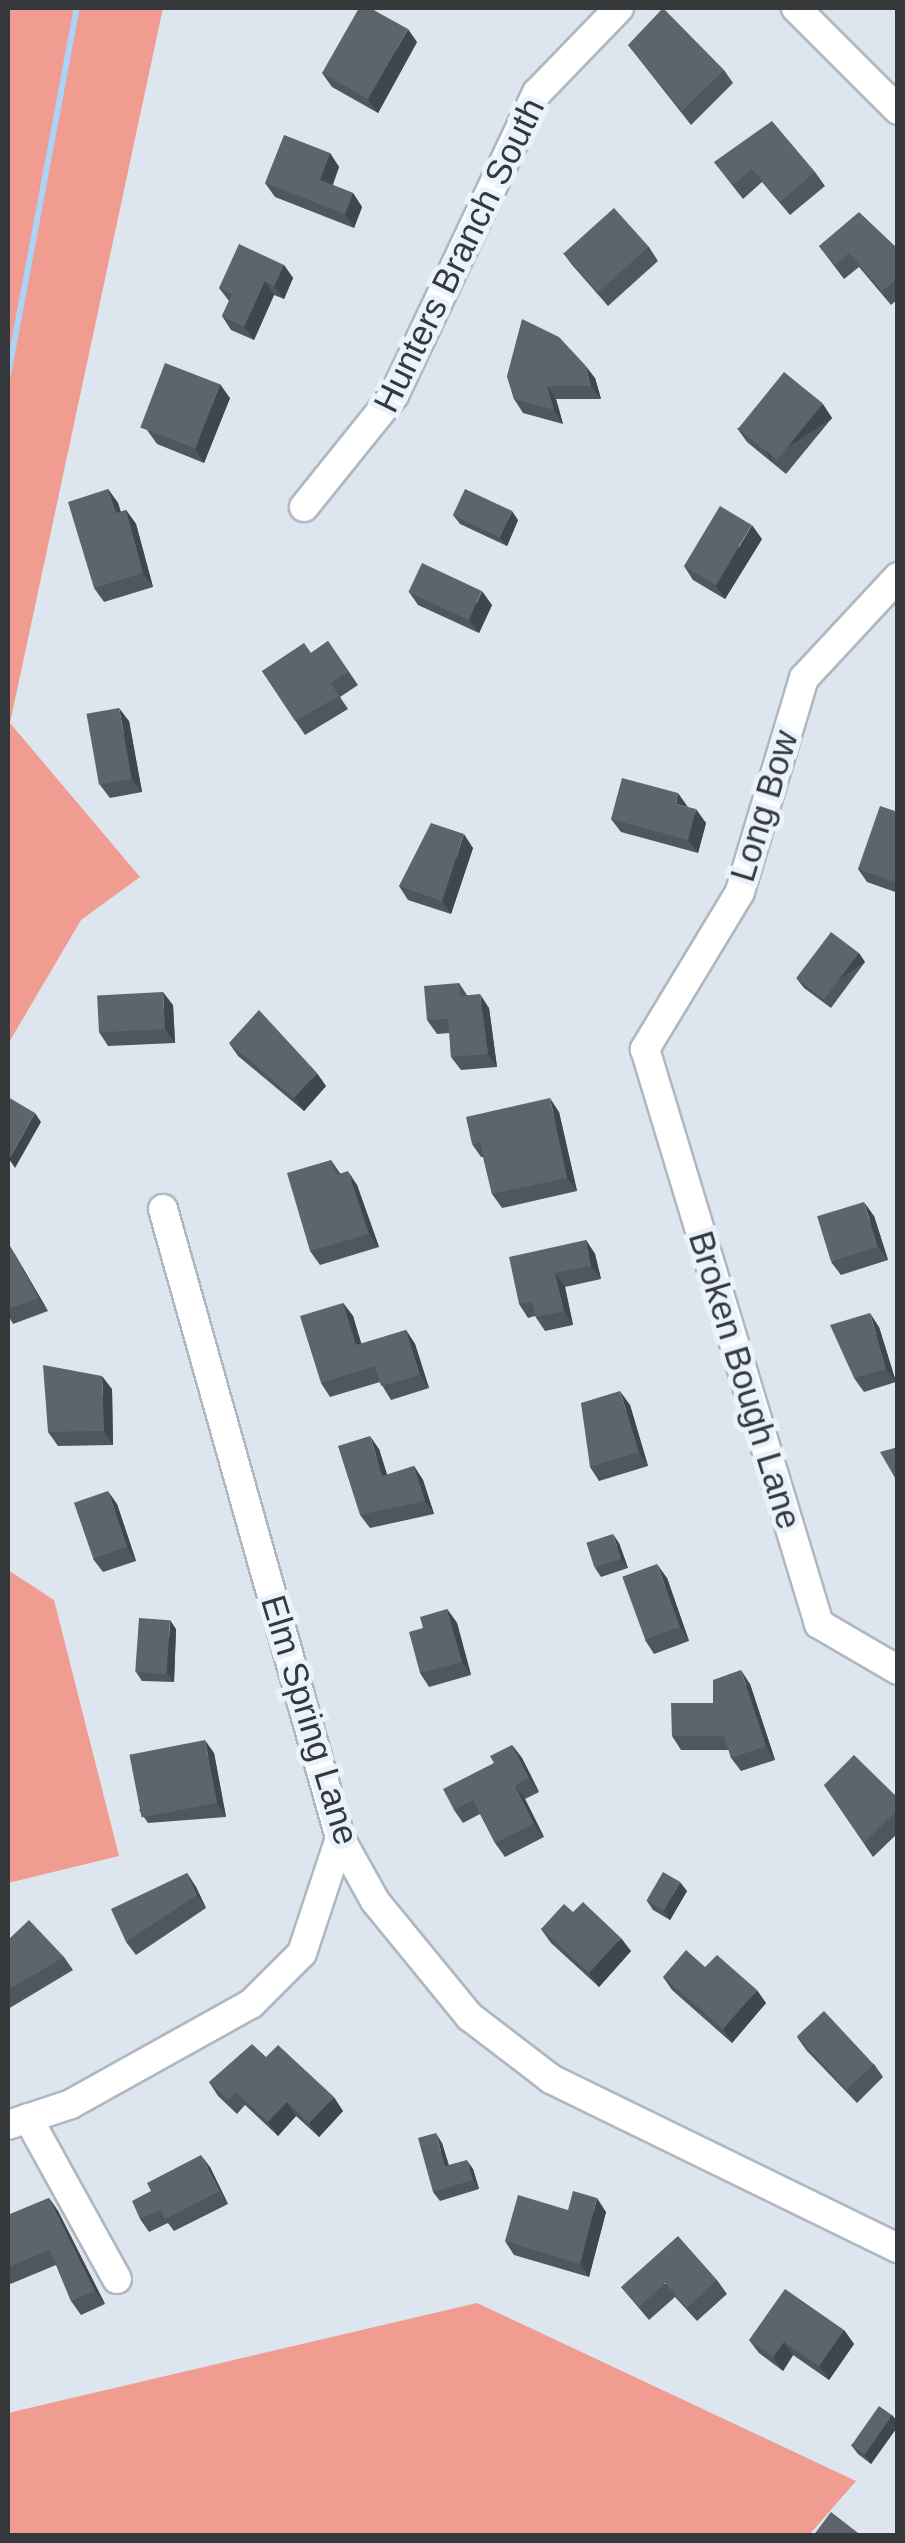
<!DOCTYPE html>
<style>
body{margin:0}
#map{position:relative;width:905px;height:2543px;overflow:hidden;background:#dde6ee;font-family:Helvetica,sans-serif}
div>[style]{position:absolute}
[style*='--x']{left:calc(var(--x)*1px);top:calc(var(--y)*1px);width:calc(var(--w)*1px);rotate:calc(var(--a)*1deg)}
.green>*{inset:0;background:#f09c91}
.stream>*{height:6px;margin:-3px;padding:0 3px;transform-origin:3px;border-radius:3px;background:#aad3f5}
.roads{filter:drop-shadow(2px 0 #afb8c0) drop-shadow(-2px 0 #afb8c0) drop-shadow(0 2px #afb8c0) drop-shadow(0 -2px #afb8c0)}
.minor>*{height:28px;margin:-14px;padding:0 14px;transform-origin:14px;border-radius:14px;background:#fff}
.wall>*{inset:0;background:#4f575d}
.shaded-wall>*{inset:0;background:#40474c;transform-origin:0 0}
.building>*{inset:0;background:#5c656c;transform-origin:0 0}
span{translate:-50% -50%;white-space:nowrap;text-align:center;line-height:1.15;-webkit-text-stroke:10px #eaf3fc;paint-order:stroke}
.street-label{font-size:35px;color:#35393c}
.frame{position:absolute;inset:0;border:10px solid #35393c;pointer-events:none}
</style>
<div id="map">
<div class="green">
<i style="clip-path:polygon(8px 8px,163px 8px,10px 723px,140px 877px,81px 920px,8px 1044px)"></i>
<i style="clip-path:polygon(8px 1570px,54px 1600px,119px 1856px,8px 1883px)"></i>
<i style="clip-path:polygon(477px 2303px,856px 2481px,809px 2535px,8px 2535px,8px 2413px)"></i>
</div>
<div class="stream">
<i style="--x:8;--y:375;--w:373;--a:-79.4"></i>
</div>
<div class="roads">
<div class="minor">
<i style="--x:796;--y:8;--w:144;--a:45"></i>
<i style="--x:304;--y:507;--w:144;--a:-51.2"></i>
<i style="--x:394;--y:395;--w:334;--a:-64.7"></i>
<i style="--x:537;--y:93;--w:118;--a:-46"></i>
<i style="--x:898;--y:577;--w:138;--a:132.9"></i>
<i style="--x:804;--y:678;--w:223;--a:106.7"></i>
<i style="--x:740;--y:892;--w:184;--a:121.2"></i>
<i style="--x:645;--y:1049;--w:601;--a:73.16"></i>
<i style="--x:819;--y:1624;--w:91;--a:30.2"></i>
<i style="--x:163;--y:1209;--w:653;--a:74.28"></i>
<i style="--x:340;--y:1838;--w:72;--a:60.9"></i>
<i style="--x:375;--y:1901;--w:150;--a:50.7"></i>
<i style="--x:470;--y:2017;--w:102;--a:37.4"></i>
<i style="--x:551;--y:2079;--w:386;--a:26"></i>
<i style="--x:28;--y:2118;--w:184;--a:61.1"></i>
<i style="--x:8;--y:2125;--w:66;--a:-18.4"></i>
<i style="--x:71;--y:2104;--w:206;--a:-29.1"></i>
<i style="--x:251;--y:2004;--w:72;--a:-45"></i>
<i style="--x:302;--y:1953;--w:121;--a:-71.7"></i>
</div>
</div>
<div class="wall">
<i style="clip-path:polygon(417px 42px,378px 113px,332px 87px,322px 73px)"></i>
<i style="clip-path:polygon(628px 45px,724px 70px,733px 83px,691px 125px)"></i>
<i style="clip-path:polygon(330px 153px,339px 167px,333px 185px,353px 193px,362px 207px,354px 228px,275px 197px,265px 183px)"></i>
<i style="clip-path:polygon(714px 162px,815px 172px,825px 186px,790px 215px,762px 182px,743px 199px)"></i>
<i style="clip-path:polygon(819px 246px,898px 249px,898px 299px,891px 305px,859px 267px,844px 279px)"></i>
<i style="clip-path:polygon(649px 247px,658px 261px,608px 306px,573px 266px,563px 253px)"></i>
<i style="clip-path:polygon(284px 265px,293px 278px,284px 299px,274px 295px,254px 340px,231px 330px,222px 316px,229px 301px,219px 288px)"></i>
<i style="clip-path:polygon(507px 376px,595px 378px,601px 399px,556px 399px,563px 424px,523px 413px,514px 399px)"></i>
<i style="clip-path:polygon(230px 398px,204px 463px,157px 444px,147px 430px)"></i>
<i style="clip-path:polygon(832px 418px,786px 474px,747px 442px,737px 428px)"></i>
<i style="clip-path:polygon(108px 489px,118px 503px,121px 512px,126px 510px,136px 524px,153px 587px,104px 602px,94px 588px)"></i>
<i style="clip-path:polygon(453px 515px,518px 520px,507px 546px,460px 524px)"></i>
<i style="clip-path:polygon(762px 539px,725px 599px,693px 580px,684px 566px)"></i>
<i style="clip-path:polygon(409px 592px,492px 605px,479px 633px,418px 605px)"></i>
<i style="clip-path:polygon(328px 641px,358px 685px,340px 697px,348px 709px,305px 735px,262px 671px,311px 653px)"></i>
<i style="clip-path:polygon(129px 721px,142px 792px,110px 798px,100px 785px)"></i>
<i style="clip-path:polygon(688px 807px,706px 823px,698px 853px,621px 832px,611px 819px)"></i>
<i style="clip-path:polygon(898px 812px,898px 893px,867px 882px,858px 869px)"></i>
<i style="clip-path:polygon(473px 848px,451px 914px,408px 900px,399px 886px)"></i>
<i style="clip-path:polygon(865px 962px,831px 1008px,804px 988px,797px 979px)"></i>
<i style="clip-path:polygon(459px 983px,467px 995px,489px 1008px,497px 1067px,461px 1070px,451px 1057px,450px 1033px,437px 1034px,427px 1020px)"></i>
<i style="clip-path:polygon(173px 1005px,175px 1043px,108px 1046px,99px 1032px)"></i>
<i style="clip-path:polygon(229px 1043px,326px 1086px,304px 1111px,238px 1056px)"></i>
<i style="clip-path:polygon(559px 1112px,577px 1191px,502px 1208px,492px 1194px,483px 1157px,481px 1157px,472px 1144px)"></i>
<i style="clip-path:polygon(331px 1160px,340px 1173px,357px 1185px,379px 1247px,320px 1265px,310px 1251px)"></i>
<i style="clip-path:polygon(874px 1216px,888px 1260px,841px 1275px,831px 1262px)"></i>
<i style="clip-path:polygon(586px 1240px,595px 1254px,601px 1279px,565px 1287px,573px 1325px,545px 1331px,535px 1316px,528px 1318px,519px 1304px)"></i>
<i style="clip-path:polygon(8px 1243px,48px 1311px,13px 1324px,8px 1315px)"></i>
<i style="clip-path:polygon(343px 1303px,353px 1316px,361px 1344px,406px 1330px,415px 1344px,429px 1388px,391px 1400px,380px 1382px,330px 1397px,321px 1383px)"></i>
<i style="clip-path:polygon(879px 1327px,896px 1382px,864px 1392px,854px 1378px)"></i>
<i style="clip-path:polygon(112px 1389px,113px 1445px,58px 1446px,48px 1432px)"></i>
<i style="clip-path:polygon(630px 1405px,648px 1466px,599px 1481px,590px 1467px)"></i>
<i style="clip-path:polygon(379px 1449px,387px 1475px,414px 1466px,423px 1480px,434px 1514px,370px 1528px,360px 1515px)"></i>
<i style="clip-path:polygon(117px 1504px,136px 1561px,103px 1572px,93px 1559px)"></i>
<i style="clip-path:polygon(619px 1543px,628px 1568px,601px 1577px,595px 1568px)"></i>
<i style="clip-path:polygon(667px 1578px,689px 1641px,654px 1654px,645px 1640px)"></i>
<i style="clip-path:polygon(447px 1609px,457px 1623px,471px 1675px,429px 1687px,420px 1673px,423px 1628px)"></i>
<i style="clip-path:polygon(176px 1629px,174px 1682px,142px 1681px,136px 1672px)"></i>
<i style="clip-path:polygon(750px 1684px,775px 1760px,741px 1771px,731px 1758px,729px 1750px,681px 1750px,672px 1736px,713px 1703px)"></i>
<i style="clip-path:polygon(512px 1745px,522px 1758px,539px 1792px,525px 1799px,544px 1837px,505px 1857px,495px 1843px,480px 1814px,463px 1823px,454px 1810px,494px 1763px)"></i>
<i style="clip-path:polygon(214px 1753px,226px 1817px,148px 1823px,139px 1810px)"></i>
<i style="clip-path:polygon(824px 1785px,898px 1798px,898px 1833px,873px 1857px)"></i>
<i style="clip-path:polygon(187px 1873px,196px 1887px,206px 1908px,136px 1955px,126px 1942px)"></i>
<i style="clip-path:polygon(687px 1891px,670px 1920px,653px 1910px,647px 1901px)"></i>
<i style="clip-path:polygon(573px 1912px,631px 1951px,599px 1987px,551px 1943px,541px 1929px)"></i>
<i style="clip-path:polygon(8px 1940px,64px 1957px,73px 1970px,8px 2009px)"></i>
<i style="clip-path:polygon(705px 1967px,766px 2003px,732px 2043px,672px 1990px,663px 1977px)"></i>
<i style="clip-path:polygon(797px 2037px,874px 2064px,883px 2077px,857px 2103px,807px 2051px)"></i>
<i style="clip-path:polygon(266px 2057px,343px 2111px,319px 2137px,296px 2116px,278px 2136px,245px 2105px,237px 2114px,218px 2096px,209px 2082px)"></i>
<i style="clip-path:polygon(442px 2143px,449px 2165px,473px 2169px,479px 2189px,440px 2201px,433px 2192px)"></i>
<i style="clip-path:polygon(210px 2167px,228px 2204px,174px 2231px,168px 2223px,149px 2232px,140px 2219px)"></i>
<i style="clip-path:polygon(49px 2198px,58px 2211px,105px 2304px,81px 2315px,71px 2301px,56px 2265px,8px 2285px,8px 2215px)"></i>
<i style="clip-path:polygon(568px 2210px,606px 2212px,589px 2277px,514px 2255px,505px 2241px)"></i>
<i style="clip-path:polygon(717px 2280px,727px 2294px,697px 2321px,675px 2297px,649px 2320px,621px 2287px)"></i>
<i style="clip-path:polygon(844px 2330px,854px 2344px,829px 2380px,793px 2355px,783px 2371px,759px 2353px,749px 2340px)"></i>
<i style="clip-path:polygon(892px 2415px,898px 2423px,898px 2426px,871px 2464px,858px 2454px,851px 2445px)"></i>
</div>
<div class="shaded-wall">
<i style="clip-path:polygon(408px 29px,417px 42px,378px 113px,368px 99px)"></i>
<i style="clip-path:polygon(330px 153px,339px 167px,329px 193px,320px 180px)"></i>
<i style="clip-path:polygon(353px 193px,362px 207px,354px 228px,345px 214px)"></i>
<i style="clip-path:polygon(284px 265px,293px 278px,284px 299px,274px 286px)"></i>
<i style="clip-path:polygon(265px 281px,274px 295px,254px 340px,244px 327px)"></i>
<i style="clip-path:polygon(585px 365px,595px 378px,601px 399px,591px 386px)"></i>
<i style="clip-path:polygon(220px 384px,230px 398px,204px 463px,195px 449px)"></i>
<i style="clip-path:polygon(547px 386px,556px 399px,563px 424px,554px 410px)"></i>
<i style="left:823px;top:404px;width:17px;height:74px;rotate:57deg"></i>
<i style="clip-path:polygon(108px 489px,118px 503px,125px 527px,116px 513px)"></i>
<i style="clip-path:polygon(126px 510px,136px 524px,153px 587px,143px 573px)"></i>
<i style="clip-path:polygon(512px 511px,518px 520px,507px 546px,500px 537px)"></i>
<i style="clip-path:polygon(752px 525px,762px 539px,725px 599px,716px 586px)"></i>
<i style="clip-path:polygon(482px 591px,492px 605px,479px 633px,469px 620px)"></i>
<i style="clip-path:polygon(119px 708px,129px 721px,142px 792px,132px 779px)"></i>
<i style="clip-path:polygon(678px 793px,688px 807px,676px 804px)"></i>
<i style="clip-path:polygon(696px 809px,706px 823px,698px 853px,688px 840px)"></i>
<i style="clip-path:polygon(464px 834px,473px 848px,451px 914px,442px 901px)"></i>
<i style="left:859px;top:953px;width:11px;height:57px;rotate:56deg"></i>
<i style="clip-path:polygon(163px 992px,173px 1005px,175px 1043px,165px 1029px)"></i>
<i style="clip-path:polygon(480px 994px,489px 1008px,497px 1067px,488px 1054px)"></i>
<i style="clip-path:polygon(317px 1073px,326px 1086px,304px 1111px,294px 1098px)"></i>
<i style="clip-path:polygon(550px 1098px,559px 1112px,577px 1191px,567px 1178px)"></i>
<i style="clip-path:polygon(35px 1113px,41px 1122px,15px 1168px,9px 1159px)"></i>
<i style="clip-path:polygon(348px 1171px,357px 1185px,379px 1247px,369px 1234px)"></i>
<i style="clip-path:polygon(864px 1202px,874px 1216px,888px 1260px,878px 1247px)"></i>
<i style="clip-path:polygon(586px 1240px,595px 1254px,601px 1279px,591px 1266px)"></i>
<i style="clip-path:polygon(8px 1243px,16px 1256px,48px 1311px,39px 1298px)"></i>
<i style="clip-path:polygon(555px 1273px,565px 1287px,573px 1325px,564px 1311px)"></i>
<i style="clip-path:polygon(343px 1303px,353px 1316px,366px 1359px,356px 1345px)"></i>
<i style="clip-path:polygon(870px 1313px,879px 1327px,896px 1382px,886px 1369px)"></i>
<i style="clip-path:polygon(406px 1330px,415px 1344px,429px 1388px,420px 1375px)"></i>
<i style="clip-path:polygon(102px 1376px,112px 1389px,113px 1445px,104px 1431px)"></i>
<i style="clip-path:polygon(620px 1391px,630px 1405px,648px 1466px,639px 1452px)"></i>
<i style="clip-path:polygon(370px 1436px,379px 1449px,392px 1490px,382px 1476px)"></i>
<i style="clip-path:polygon(414px 1466px,423px 1480px,434px 1514px,425px 1501px)"></i>
<i style="clip-path:polygon(108px 1491px,117px 1504px,136px 1561px,127px 1547px)"></i>
<i style="clip-path:polygon(613px 1534px,619px 1543px,628px 1568px,621px 1559px)"></i>
<i style="clip-path:polygon(657px 1564px,667px 1578px,689px 1641px,680px 1627px)"></i>
<i style="clip-path:polygon(447px 1609px,457px 1623px,471px 1675px,462px 1662px)"></i>
<i style="clip-path:polygon(170px 1620px,176px 1629px,174px 1682px,167px 1673px)"></i>
<i style="clip-path:polygon(741px 1670px,750px 1684px,775px 1760px,766px 1746px)"></i>
<i style="clip-path:polygon(205px 1740px,214px 1753px,226px 1817px,217px 1803px)"></i>
<i style="clip-path:polygon(512px 1745px,522px 1758px,539px 1792px,529px 1778px)"></i>
<i style="clip-path:polygon(515px 1786px,525px 1799px,544px 1837px,534px 1824px)"></i>
<i style="clip-path:polygon(187px 1873px,196px 1887px,206px 1908px,197px 1895px)"></i>
<i style="clip-path:polygon(680px 1882px,687px 1891px,670px 1920px,664px 1911px)"></i>
<i style="clip-path:polygon(621px 1938px,631px 1951px,599px 1987px,589px 1973px)"></i>
<i style="clip-path:polygon(757px 1990px,766px 2003px,732px 2043px,723px 2029px)"></i>
<i style="clip-path:polygon(334px 2097px,343px 2111px,319px 2137px,309px 2123px)"></i>
<i style="clip-path:polygon(287px 2102px,296px 2116px,278px 2136px,268px 2122px)"></i>
<i style="clip-path:polygon(436px 2133px,442px 2143px,451px 2176px,445px 2166px)"></i>
<i style="clip-path:polygon(201px 2155px,210px 2167px,228px 2204px,220px 2191px)"></i>
<i style="clip-path:polygon(467px 2160px,473px 2169px,479px 2189px,473px 2180px)"></i>
<i style="clip-path:polygon(49px 2198px,58px 2211px,105px 2304px,95px 2291px)"></i>
<i style="clip-path:polygon(597px 2198px,606px 2212px,589px 2277px,580px 2264px)"></i>
<i style="clip-path:polygon(844px 2330px,854px 2344px,829px 2380px,819px 2366px)"></i>
<i style="clip-path:polygon(784px 2342px,793px 2355px,783px 2371px,773px 2357px)"></i>
<i style="clip-path:polygon(892px 2415px,898px 2423px,898px 2426px,871px 2464px,865px 2455px)"></i>
</div>
<div class="building">
<i style="clip-path:polygon(359px 8px,370px 8px,408px 29px,368px 99px,322px 73px)"></i>
<i style="clip-path:polygon(663px 8px,724px 70px,682px 111px,628px 45px)"></i>
<i style="clip-path:polygon(772px 121px,815px 172px,780px 202px,752px 169px,733px 185px,714px 162px)"></i>
<i style="clip-path:polygon(284px 135px,330px 153px,320px 180px,353px 193px,345px 214px,265px 183px)"></i>
<i style="left:614px;top:208px;width:52px;height:68px;rotate:48deg"></i>
<i style="clip-path:polygon(859px 212px,898px 249px,898px 278px,882px 291px,849px 253px,835px 265px,819px 246px)"></i>
<i style="clip-path:polygon(239px 244px,284px 265px,274px 286px,265px 281px,244px 327px,222px 316px,232px 294px,219px 288px)"></i>
<i style="clip-path:polygon(522px 319px,559px 337px,585px 365px,591px 386px,547px 386px,554px 410px,514px 399px,507px 376px)"></i>
<i style="left:165px;top:363px;width:59px;height:69px;rotate:21deg"></i>
<i style="left:784px;top:372px;width:50px;height:73px;rotate:39deg"></i>
<i style="clip-path:polygon(108px 489px,116px 513px,126px 510px,143px 573px,94px 588px,68px 502px)"></i>
<i style="left:465px;top:489px;width:52px;height:29px;rotate:25deg"></i>
<i style="left:720px;top:506px;width:37px;height:70px;rotate:31deg"></i>
<i style="left:422px;top:563px;width:66px;height:32px;rotate:25deg"></i>
<i style="clip-path:polygon(328px 641px,348px 672px,331px 683px,339px 696px,295px 721px,262px 671px,304px 643px,311px 653px)"></i>
<i style="left:119px;top:708px;width:72px;height:33px;rotate:80deg"></i>
<i style="clip-path:polygon(622px 778px,678px 793px,676px 804px,696px 809px,688px 840px,611px 819px)"></i>
<i style="clip-path:polygon(880px 806px,898px 812px,898px 883px,858px 869px)"></i>
<i style="clip-path:polygon(431px 823px,464px 834px,442px 901px,399px 886px)"></i>
<i style="left:831px;top:932px;width:35px;height:58px;rotate:37deg"></i>
<i style="clip-path:polygon(459px 983px,460px 996px,480px 994px,488px 1054px,451px 1057px,448px 1019px,427px 1020px,424px 986px)"></i>
<i style="left:163px;top:992px;width:37px;height:66px;rotate:87deg"></i>
<i style="clip-path:polygon(259px 1010px,317px 1073px,294px 1098px,229px 1043px)"></i>
<i style="clip-path:polygon(8px 1097px,35px 1113px,9px 1159px,8px 1158px)"></i>
<i style="clip-path:polygon(550px 1098px,567px 1178px,492px 1194px,480px 1142px,472px 1144px,466px 1117px)"></i>
<i style="clip-path:polygon(331px 1160px,336px 1175px,348px 1171px,369px 1234px,310px 1251px,287px 1173px)"></i>
<i style="left:864px;top:1202px;width:47px;height:49px;rotate:73deg"></i>
<i style="clip-path:polygon(586px 1240px,591px 1266px,555px 1273px,564px 1311px,536px 1317px,532px 1302px,519px 1304px,509px 1257px)"></i>
<i style="clip-path:polygon(8px 1243px,39px 1298px,8px 1309px)"></i>
<i style="clip-path:polygon(343px 1303px,356px 1345px,406px 1330px,420px 1375px,381px 1386px,375px 1366px,321px 1383px,300px 1316px)"></i>
<i style="clip-path:polygon(870px 1313px,886px 1369px,854px 1378px,830px 1325px)"></i>
<i style="clip-path:polygon(43px 1365px,102px 1376px,104px 1431px,48px 1432px)"></i>
<i style="clip-path:polygon(620px 1391px,639px 1452px,590px 1467px,581px 1403px)"></i>
<i style="clip-path:polygon(370px 1436px,382px 1476px,414px 1466px,425px 1501px,360px 1515px,338px 1446px)"></i>
<i style="clip-path:polygon(898px 1447px,898px 1483px,880px 1452px)"></i>
<i style="left:108px;top:1491px;width:59px;height:36px;rotate:71deg"></i>
<i style="left:613px;top:1534px;width:26px;height:28px;rotate:72deg"></i>
<i style="left:657px;top:1564px;width:67px;height:37px;rotate:70deg"></i>
<i style="clip-path:polygon(447px 1609px,462px 1662px,420px 1673px,409px 1632px,423px 1628px,420px 1617px)"></i>
<i style="left:139px;top:1618px;width:31px;height:54px;rotate:4deg"></i>
<i style="clip-path:polygon(741px 1670px,766px 1746px,731px 1758px,724px 1736px,672px 1736px,671px 1703px,713px 1703px,713px 1680px)"></i>
<i style="left:205px;top:1740px;width:64px;height:77px;rotate:79deg"></i>
<i style="clip-path:polygon(512px 1745px,529px 1778px,515px 1786px,534px 1824px,495px 1843px,473px 1800px,454px 1810px,443px 1789px,494px 1763px,490px 1756px)"></i>
<i style="clip-path:polygon(854px 1755px,898px 1798px,898px 1809px,864px 1843px,824px 1785px)"></i>
<i style="left:663px;top:1872px;width:20px;height:33px;rotate:30deg"></i>
<i style="clip-path:polygon(187px 1873px,197px 1895px,126px 1942px,111px 1909px)"></i>
<i style="clip-path:polygon(583px 1902px,621px 1938px,589px 1973px,541px 1929px,564px 1904px,573px 1912px)"></i>
<i style="clip-path:polygon(29px 1920px,64px 1957px,8px 1990px,8px 1940px)"></i>
<i style="clip-path:polygon(686px 1950px,705px 1967px,717px 1955px,757px 1990px,723px 2029px,663px 1977px)"></i>
<i style="left:824px;top:2011px;width:73px;height:37px;rotate:47deg"></i>
<i style="clip-path:polygon(252px 2044px,266px 2057px,278px 2045px,334px 2097px,309px 2123px,287px 2102px,268px 2122px,236px 2092px,228px 2100px,209px 2082px)"></i>
<i style="clip-path:polygon(436px 2133px,445px 2166px,467px 2160px,473px 2180px,433px 2192px,418px 2138px)"></i>
<i style="clip-path:polygon(201px 2155px,220px 2191px,165px 2219px,161px 2210px,140px 2219px,132px 2201px,151px 2191px,147px 2183px)"></i>
<i style="clip-path:polygon(573px 2191px,597px 2198px,580px 2264px,505px 2241px,518px 2195px,568px 2210px)"></i>
<i style="clip-path:polygon(49px 2198px,95px 2291px,71px 2301px,50px 2250px,8px 2267px,8px 2215px)"></i>
<i style="clip-path:polygon(678px 2236px,717px 2280px,687px 2308px,665px 2283px,639px 2307px,621px 2287px)"></i>
<i style="clip-path:polygon(785px 2289px,844px 2330px,819px 2366px,784px 2342px,773px 2357px,749px 2340px)"></i>
<i style="left:879px;top:2406px;width:16px;height:48px;rotate:35deg"></i>
<i style="clip-path:polygon(831px 2512px,862px 2536px,813px 2536px)"></i>
</div>
<div class="street-label">
<span style="left:459px;top:255px;rotate:-64deg">Hunters Branch South</span>
<span style="left:764px;top:806px;rotate:-73deg">Long Bow</span>
<span style="left:745px;top:1380px;rotate:73deg">Broken Bough Lane</span>
<span style="left:310px;top:1720px;rotate:73deg">Elm Spring Lane</span>
</div>
<div class="frame"></div>
</div>
